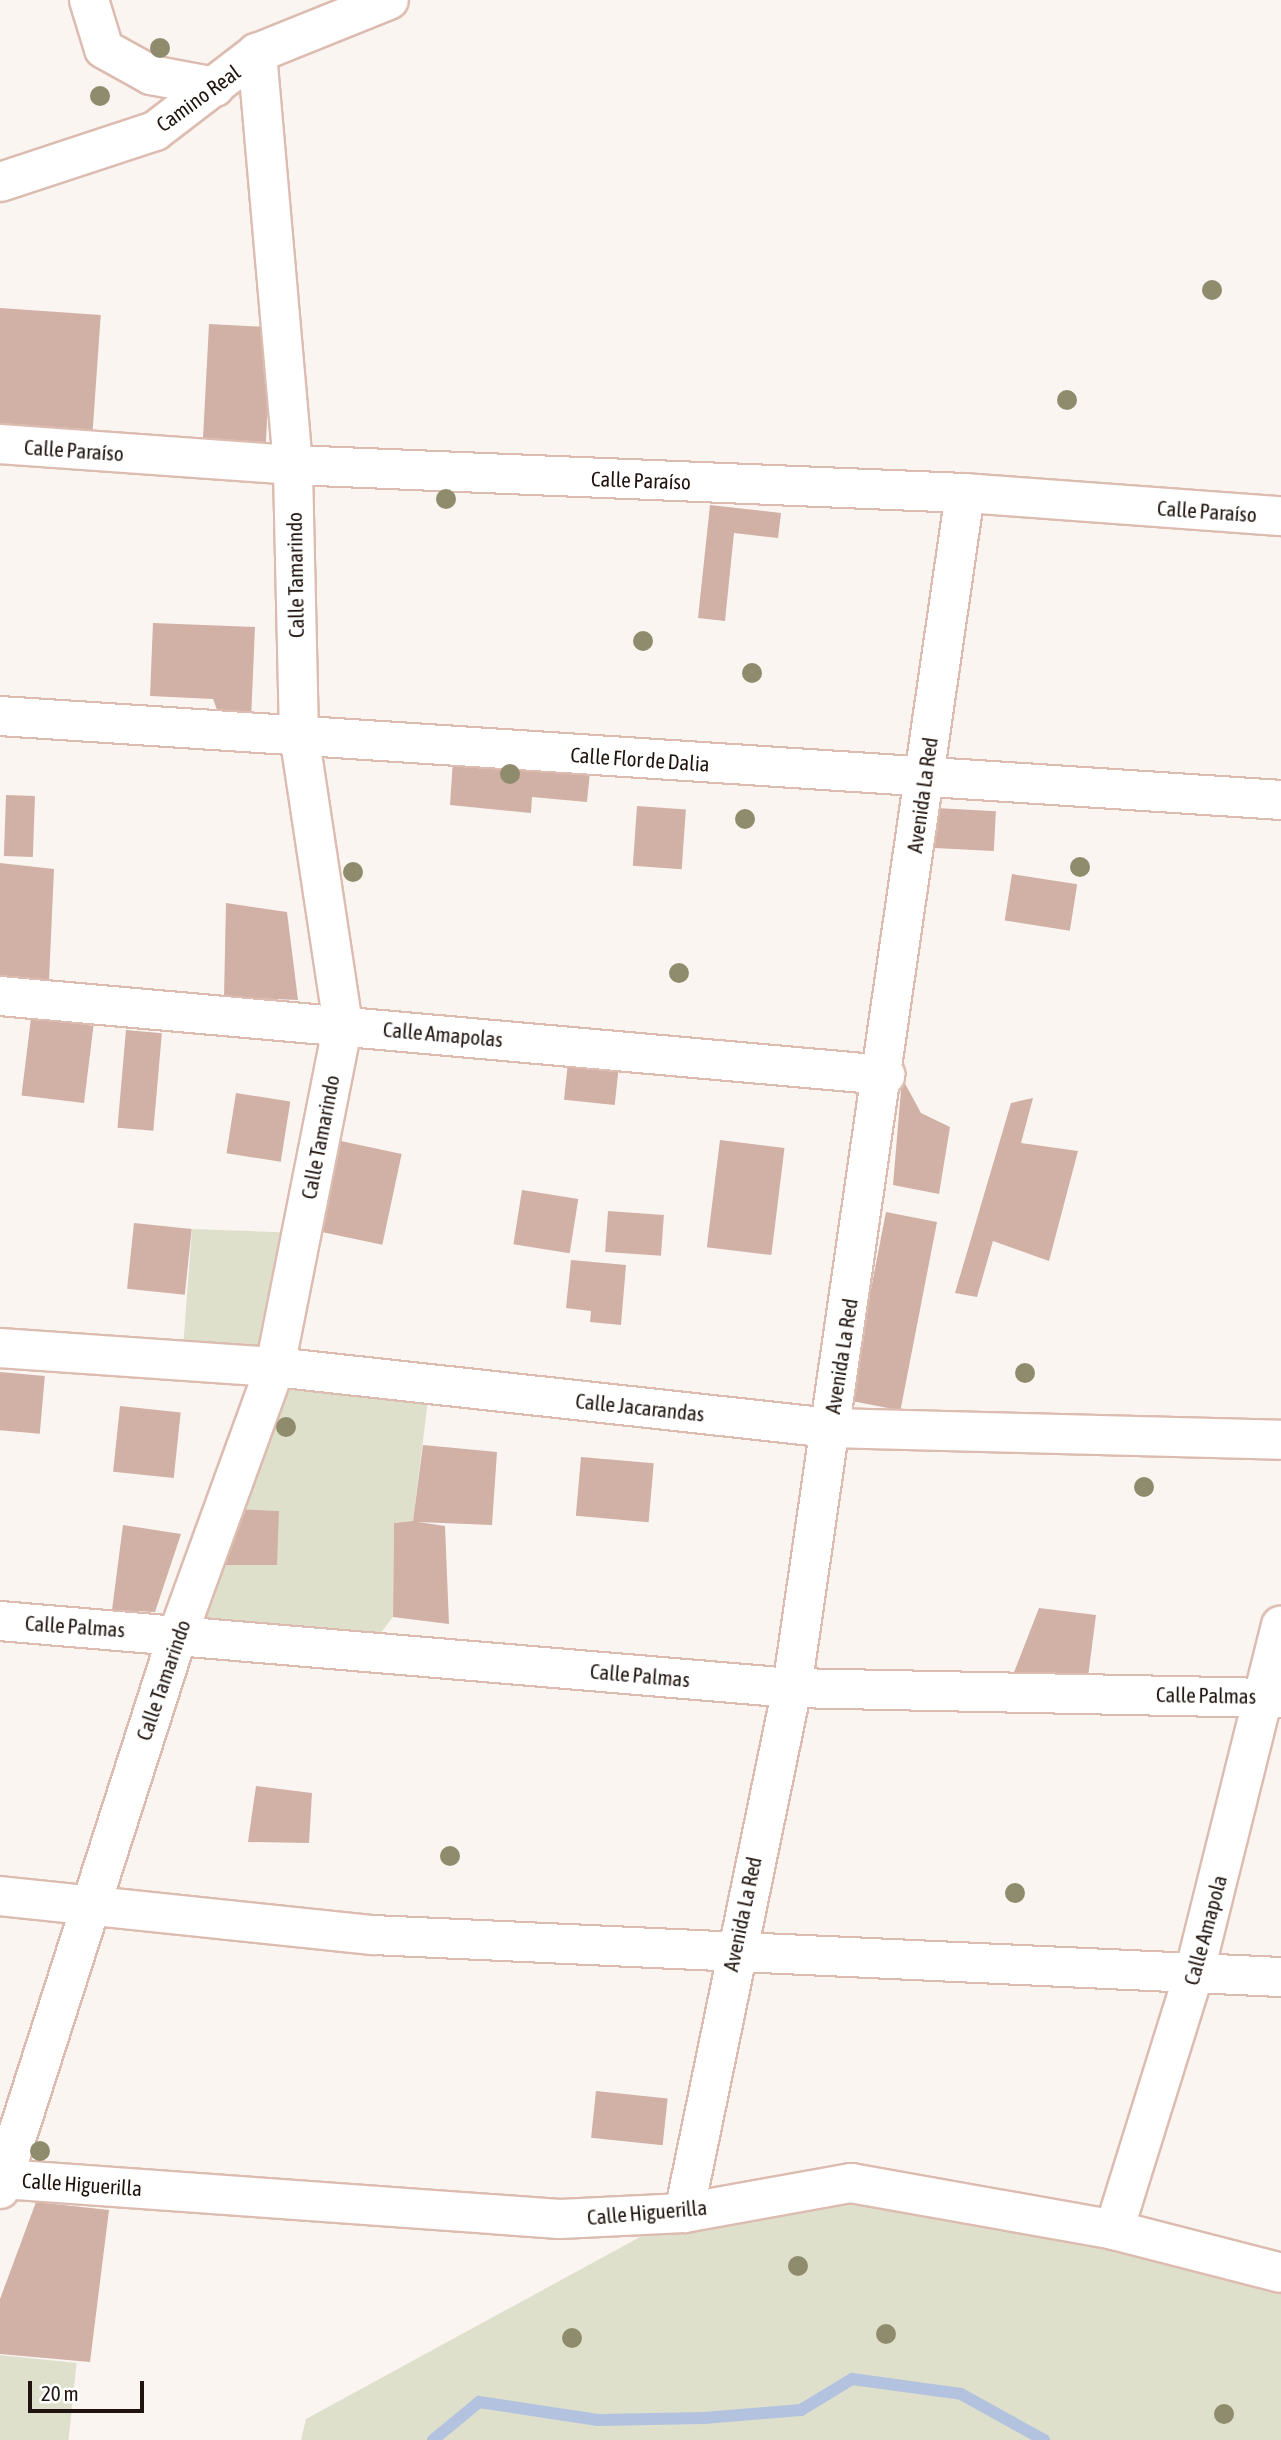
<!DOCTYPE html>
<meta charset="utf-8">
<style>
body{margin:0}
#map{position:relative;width:1281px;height:2440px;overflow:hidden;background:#fbf5f2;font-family:"Asap Condensed",sans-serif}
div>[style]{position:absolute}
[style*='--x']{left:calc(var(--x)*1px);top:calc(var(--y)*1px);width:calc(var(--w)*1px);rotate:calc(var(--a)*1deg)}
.green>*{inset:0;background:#dfe0cb;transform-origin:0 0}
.stream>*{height:12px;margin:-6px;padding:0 6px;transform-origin:6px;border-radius:6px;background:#b3c3df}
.building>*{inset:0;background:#d1b1a6;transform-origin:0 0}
.roads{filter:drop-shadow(2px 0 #dcbcb0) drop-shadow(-2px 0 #dcbcb0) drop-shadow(0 2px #dcbcb0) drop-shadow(0 -2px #dcbcb0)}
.street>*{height:38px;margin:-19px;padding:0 19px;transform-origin:19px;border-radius:19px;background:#fff}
.trees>*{width:20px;height:20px;margin:-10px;border-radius:50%;background:#8f8c6d}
span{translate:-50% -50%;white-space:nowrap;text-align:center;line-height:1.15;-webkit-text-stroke:5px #fff;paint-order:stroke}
.street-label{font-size:21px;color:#1f140f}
.scale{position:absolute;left:28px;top:2381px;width:116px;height:32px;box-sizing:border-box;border:4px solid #1f140f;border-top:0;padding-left:9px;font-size:21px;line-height:24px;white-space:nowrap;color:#1f140f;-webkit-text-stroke:5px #fff;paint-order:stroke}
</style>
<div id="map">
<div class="green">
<i style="clip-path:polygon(192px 1229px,301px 1233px,275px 1367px,430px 1384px,413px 1521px,394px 1523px,393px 1617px,367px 1651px,179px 1634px,274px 1368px,182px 1361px)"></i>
<i style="clip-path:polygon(851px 2183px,1281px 2273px,1281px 2440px,301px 2440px,306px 2419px,684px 2213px)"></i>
<i style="left:0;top:2355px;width:77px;height:85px;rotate:6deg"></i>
</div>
<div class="stream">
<i style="--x:433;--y:2440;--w:60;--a:-39.6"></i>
<i style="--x:479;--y:2402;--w:120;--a:8.6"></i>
<i style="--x:598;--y:2420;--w:106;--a:-1.1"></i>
<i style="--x:704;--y:2418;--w:97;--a:-4.7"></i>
<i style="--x:801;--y:2410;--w:60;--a:-31.3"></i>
<i style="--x:852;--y:2379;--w:110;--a:7.8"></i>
<i style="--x:961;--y:2394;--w:95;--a:29"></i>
</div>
<div class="building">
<i style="left:0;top:308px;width:101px;height:119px;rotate:4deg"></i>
<i style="left:209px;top:324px;width:63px;height:115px;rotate:3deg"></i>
<i style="clip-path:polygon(710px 505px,781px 513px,778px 538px,734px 533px,725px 621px,698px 618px)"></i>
<i style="clip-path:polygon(153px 623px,255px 627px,251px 720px,220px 718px,213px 699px,150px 696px)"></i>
<i style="clip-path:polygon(453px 760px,590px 772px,587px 802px,532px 797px,531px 813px,450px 805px)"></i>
<i style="left:6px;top:795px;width:29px;height:61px;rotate:2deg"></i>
<i style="left:637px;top:806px;width:49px;height:60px;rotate:4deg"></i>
<i style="left:936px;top:808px;width:60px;height:40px;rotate:3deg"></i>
<i style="clip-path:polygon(0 863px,54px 869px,49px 981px,0 975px)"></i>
<i style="left:1012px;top:874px;width:66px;height:47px;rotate:9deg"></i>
<i style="clip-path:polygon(226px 903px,287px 912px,298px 1000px,224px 997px)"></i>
<i style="left:31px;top:1018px;width:63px;height:78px;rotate:7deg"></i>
<i style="left:126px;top:1030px;width:36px;height:98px;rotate:5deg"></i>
<i style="left:568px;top:1062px;width:51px;height:38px;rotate:6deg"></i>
<i style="clip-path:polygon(902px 1078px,921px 1113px,950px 1127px,939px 1194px,893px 1185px)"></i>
<i style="left:236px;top:1093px;width:55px;height:61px;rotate:9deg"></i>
<i style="clip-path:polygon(1033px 1098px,1021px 1143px,1078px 1151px,1049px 1261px,993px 1241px,977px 1297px,955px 1293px,1011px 1103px)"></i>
<i style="left:720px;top:1140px;width:65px;height:108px;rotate:7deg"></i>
<i style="left:341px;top:1141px;width:62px;height:93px;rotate:12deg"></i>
<i style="left:522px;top:1190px;width:57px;height:55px;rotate:9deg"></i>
<i style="left:608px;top:1211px;width:56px;height:41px;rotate:4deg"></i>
<i style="left:886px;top:1212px;width:52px;height:192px;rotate:11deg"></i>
<i style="left:134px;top:1223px;width:58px;height:66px;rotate:6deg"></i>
<i style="clip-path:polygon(571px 1260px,626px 1265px,621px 1325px,590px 1322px,591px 1311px,566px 1308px)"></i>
<i style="left:0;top:1372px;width:45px;height:58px;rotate:5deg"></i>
<i style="left:120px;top:1406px;width:61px;height:66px;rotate:6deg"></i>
<i style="clip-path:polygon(423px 1445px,497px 1452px,492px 1525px,418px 1522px,445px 1526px,449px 1624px,393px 1617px,394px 1523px,413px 1521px)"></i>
<i style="left:581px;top:1457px;width:73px;height:59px;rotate:5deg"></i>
<i style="clip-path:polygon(234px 1509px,279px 1511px,277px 1565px,223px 1565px)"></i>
<i style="clip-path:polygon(123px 1525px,181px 1534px,155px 1612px,112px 1610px)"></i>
<i style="clip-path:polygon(1039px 1608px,1096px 1615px,1088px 1677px,1013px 1675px)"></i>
<i style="clip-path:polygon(256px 1786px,312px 1793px,309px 1843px,248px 1842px)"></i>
<i style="left:596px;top:2091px;width:72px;height:47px;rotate:6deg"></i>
<i style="clip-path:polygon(36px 2202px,109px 2210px,90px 2362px,0 2354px,0 2299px)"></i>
</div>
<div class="roads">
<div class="street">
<i style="--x:89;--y:0;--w:51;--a:73"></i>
<i style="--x:104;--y:49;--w:54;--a:29"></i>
<i style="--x:151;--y:75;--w:65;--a:10.6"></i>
<i style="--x:0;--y:182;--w:163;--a:-18.2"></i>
<i style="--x:155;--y:131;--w:128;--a:-37.4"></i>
<i style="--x:257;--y:53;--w:142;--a:-21.9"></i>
<i style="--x:0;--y:444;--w:294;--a:4.1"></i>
<i style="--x:293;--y:465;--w:673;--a:2.39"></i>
<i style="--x:965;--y:493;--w:317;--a:4.2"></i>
<i style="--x:0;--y:716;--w:1284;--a:3.75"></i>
<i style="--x:0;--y:996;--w:889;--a:5.1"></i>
<i style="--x:0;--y:1348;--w:276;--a:4"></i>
<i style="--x:275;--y:1367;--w:558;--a:6.27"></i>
<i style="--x:830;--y:1428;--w:451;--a:1.5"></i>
<i style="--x:0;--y:1621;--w:795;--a:4.84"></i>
<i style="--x:792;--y:1688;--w:489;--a:1.2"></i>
<i style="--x:0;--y:1896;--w:375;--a:6"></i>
<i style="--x:373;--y:1935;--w:909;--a:2.65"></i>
<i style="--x:3;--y:2179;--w:558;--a:4.11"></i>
<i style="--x:560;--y:2219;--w:124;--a:-2.8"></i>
<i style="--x:684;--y:2213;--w:170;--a:-10.2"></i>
<i style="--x:851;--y:2183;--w:267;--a:10.1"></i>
<i style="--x:1114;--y:2230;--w:172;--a:14.4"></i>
<i style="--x:0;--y:2189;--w:583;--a:-72.22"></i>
<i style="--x:178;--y:1634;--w:284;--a:-70"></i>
<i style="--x:275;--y:1367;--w:349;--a:-78.8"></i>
<i style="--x:343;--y:1025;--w:293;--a:-98.6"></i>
<i style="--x:299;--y:735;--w:270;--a:-91.3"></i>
<i style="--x:293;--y:465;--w:414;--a:-95"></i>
<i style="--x:684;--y:2213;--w:536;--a:-78.38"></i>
<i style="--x:792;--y:1688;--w:1207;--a:-81.76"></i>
<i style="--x:1114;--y:2230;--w:272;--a:-72.7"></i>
<i style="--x:1195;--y:1970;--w:355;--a:-76"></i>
</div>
</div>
<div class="trees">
<i style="left:160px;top:48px"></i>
<i style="left:100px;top:96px"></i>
<i style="left:1212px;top:290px"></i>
<i style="left:1067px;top:400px"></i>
<i style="left:446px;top:499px"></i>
<i style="left:643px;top:641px"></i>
<i style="left:752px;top:673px"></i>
<i style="left:510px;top:774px"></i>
<i style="left:745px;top:819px"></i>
<i style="left:1080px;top:867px"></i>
<i style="left:353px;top:872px"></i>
<i style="left:679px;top:973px"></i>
<i style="left:1025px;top:1373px"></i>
<i style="left:286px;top:1427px"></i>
<i style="left:1144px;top:1487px"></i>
<i style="left:450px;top:1856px"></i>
<i style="left:1015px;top:1893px"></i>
<i style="left:40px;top:2151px"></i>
<i style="left:798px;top:2266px"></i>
<i style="left:886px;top:2334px"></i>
<i style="left:572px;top:2338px"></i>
<i style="left:1224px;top:2414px"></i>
</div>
<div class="street-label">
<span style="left:198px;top:98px;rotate:-36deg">Camino Real</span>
<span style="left:74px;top:450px;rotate:4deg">Calle Paraíso</span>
<span style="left:641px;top:480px;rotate:2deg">Calle Paraíso</span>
<span style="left:1207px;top:511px;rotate:4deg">Calle Paraíso</span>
<span style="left:295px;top:575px;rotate:-91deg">Calle Tamarindo</span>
<span style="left:640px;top:759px;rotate:4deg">Calle Flor de Dalia</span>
<span style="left:922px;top:795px;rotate:-82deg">Avenida La Red</span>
<span style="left:443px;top:1034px;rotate:5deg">Calle Amapolas</span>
<span style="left:320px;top:1137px;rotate:-79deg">Calle Tamarindo</span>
<span style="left:841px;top:1356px;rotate:-81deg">Avenida La Red</span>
<span style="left:640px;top:1407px;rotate:6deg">Calle Jacarandas</span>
<span style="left:75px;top:1626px;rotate:4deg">Calle Palmas</span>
<span style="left:640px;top:1675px;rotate:5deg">Calle Palmas</span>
<span style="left:163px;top:1680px;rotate:-71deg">Calle Tamarindo</span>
<span style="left:1206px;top:1695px;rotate:1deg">Calle Palmas</span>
<span style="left:742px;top:1914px;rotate:-78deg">Avenida La Red</span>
<span style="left:1205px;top:1930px;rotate:-75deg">Calle Amapola</span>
<span style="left:82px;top:2184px;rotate:4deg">Calle Higuerilla</span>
<span style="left:647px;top:2212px;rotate:-5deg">Calle Higuerilla</span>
</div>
<div class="scale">20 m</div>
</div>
